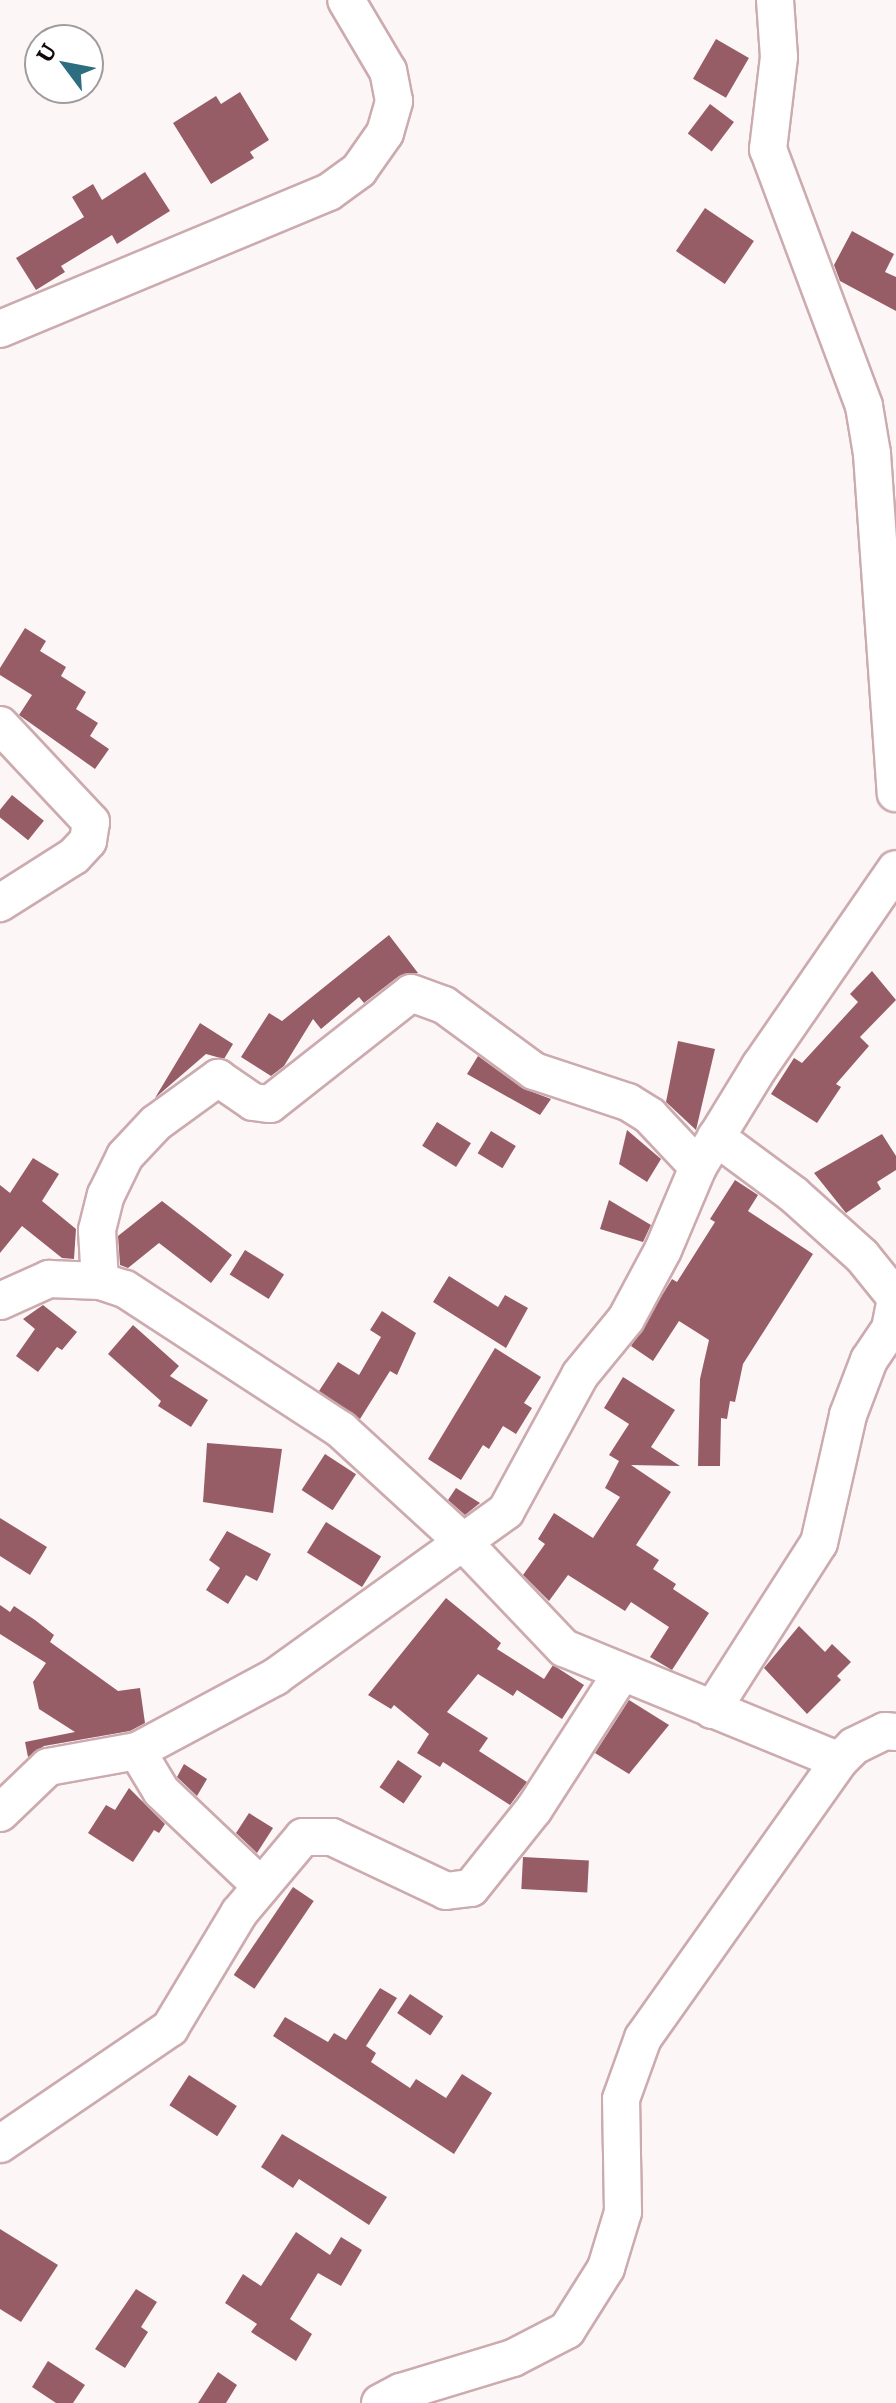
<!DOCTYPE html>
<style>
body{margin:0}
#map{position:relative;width:896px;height:2403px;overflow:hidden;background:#fdf6f7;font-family:Literata,serif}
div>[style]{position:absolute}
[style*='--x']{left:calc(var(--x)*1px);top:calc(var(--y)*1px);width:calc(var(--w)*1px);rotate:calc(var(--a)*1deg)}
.building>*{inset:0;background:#965d67;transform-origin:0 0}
.roads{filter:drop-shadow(2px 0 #ccabaf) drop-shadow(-2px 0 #ccabaf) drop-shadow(0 2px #ccabaf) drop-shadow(0 -2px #ccabaf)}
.minor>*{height:36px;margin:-18px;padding:0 18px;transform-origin:18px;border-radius:18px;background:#fff}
span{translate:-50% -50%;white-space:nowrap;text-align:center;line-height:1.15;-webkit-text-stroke:6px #fff;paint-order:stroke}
.north{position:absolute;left:24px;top:24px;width:80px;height:80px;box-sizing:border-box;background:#fff;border:2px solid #a09c9d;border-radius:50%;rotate:302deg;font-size:22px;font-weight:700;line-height:32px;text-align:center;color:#12080a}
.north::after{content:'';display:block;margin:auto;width:28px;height:36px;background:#2c6e80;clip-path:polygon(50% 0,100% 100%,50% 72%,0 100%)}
</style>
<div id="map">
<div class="building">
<i style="left:716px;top:39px;width:38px;height:46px;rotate:30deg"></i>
<i style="clip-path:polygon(240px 92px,269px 140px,250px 152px,254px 158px,211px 184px,173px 123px,216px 96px,221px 104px)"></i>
<i style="left:710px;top:104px;width:30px;height:37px;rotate:37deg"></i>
<i style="clip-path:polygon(145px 172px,170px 211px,117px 244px,112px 235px,61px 266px,65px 272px,36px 290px,16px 258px,84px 217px,72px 197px,93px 184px,102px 200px)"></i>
<i style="left:705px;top:208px;width:59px;height:52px;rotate:34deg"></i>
<i style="clip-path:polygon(852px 231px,894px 254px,885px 272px,896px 277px,896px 311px,840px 281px,834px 265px)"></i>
<i style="clip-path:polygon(25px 628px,46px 641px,40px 651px,66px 667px,61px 676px,86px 692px,76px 709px,98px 723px,90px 736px,109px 749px,95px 769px,19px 715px,32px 695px,0 675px,0 668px)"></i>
<i style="left:12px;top:795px;width:41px;height:25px;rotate:39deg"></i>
<i style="clip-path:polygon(389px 935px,418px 973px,399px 976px,364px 1003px,359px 997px,321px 1029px,313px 1019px,284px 1066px,271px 1076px,241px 1057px,269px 1013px,282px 1021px)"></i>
<i style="clip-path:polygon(872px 971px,896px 1000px,860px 1037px,869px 1046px,836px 1084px,841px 1087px,817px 1123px,771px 1094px,794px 1058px,802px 1063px,858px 1002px,850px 994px)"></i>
<i style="clip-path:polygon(200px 1023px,233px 1044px,224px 1059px,206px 1054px,155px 1098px)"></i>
<i style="clip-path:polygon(678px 1041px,715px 1049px,696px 1130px,666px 1102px)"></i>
<i style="clip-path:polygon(478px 1056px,522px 1088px,551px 1099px,540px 1115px,467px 1074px)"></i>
<i style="left:437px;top:1122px;width:40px;height:28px;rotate:32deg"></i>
<i style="clip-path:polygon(627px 1130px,661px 1159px,647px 1182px,619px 1164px)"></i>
<i style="left:491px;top:1131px;width:29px;height:26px;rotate:31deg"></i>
<i style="clip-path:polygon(882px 1134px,896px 1156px,896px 1170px,877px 1182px,881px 1189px,846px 1213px,814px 1173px)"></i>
<i style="clip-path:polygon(33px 1158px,59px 1174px,42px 1201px,76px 1229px,74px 1259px,62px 1258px,22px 1226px,0 1253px,0 1185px,10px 1193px)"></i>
<i style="clip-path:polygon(735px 1180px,758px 1195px,748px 1211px,813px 1254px,743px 1364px,735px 1402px,730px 1401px,727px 1419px,721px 1418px,720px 1466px,698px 1466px,700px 1379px,709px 1340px,679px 1321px,653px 1361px,631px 1346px,672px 1279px,677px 1282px,715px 1222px,710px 1219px)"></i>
<i style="clip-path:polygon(609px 1200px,651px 1225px,643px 1242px,600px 1229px)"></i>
<i style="clip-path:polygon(162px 1201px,232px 1255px,211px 1283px,159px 1243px,128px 1268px,120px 1265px,118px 1236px)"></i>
<i style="left:245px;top:1250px;width:46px;height:29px;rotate:32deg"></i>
<i style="clip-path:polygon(449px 1276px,498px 1307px,505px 1295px,528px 1308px,506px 1348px,433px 1302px)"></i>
<i style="clip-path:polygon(43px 1305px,77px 1332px,62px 1350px,57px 1347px,38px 1372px,16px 1356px,35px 1329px,23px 1319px)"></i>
<i style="clip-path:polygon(382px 1311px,416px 1333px,397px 1375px,390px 1371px,360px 1419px,319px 1391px,338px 1362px,359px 1375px,381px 1337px,370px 1330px)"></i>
<i style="clip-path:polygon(133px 1325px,179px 1366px,170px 1376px,208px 1400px,191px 1427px,158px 1406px,161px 1401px,108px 1354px)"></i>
<i style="clip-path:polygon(495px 1348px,541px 1377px,524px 1403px,532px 1408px,516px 1434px,503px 1426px,489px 1449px,483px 1445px,461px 1480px,428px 1459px)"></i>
<i style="clip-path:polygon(623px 1377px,675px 1410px,651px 1447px,680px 1466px,631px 1465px,671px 1492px,636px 1545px,659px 1560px,653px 1569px,676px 1584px,673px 1589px,709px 1613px,672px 1670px,650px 1657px,669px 1627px,631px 1602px,625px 1611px,568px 1575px,549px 1601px,523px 1575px,545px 1544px,538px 1539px,554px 1513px,593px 1538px,620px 1497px,605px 1488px,619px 1461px,609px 1455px,629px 1424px,604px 1408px)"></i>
<i style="clip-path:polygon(207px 1443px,282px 1449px,273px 1513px,203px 1502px)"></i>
<i style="left:325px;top:1454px;width:37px;height:43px;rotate:33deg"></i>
<i style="clip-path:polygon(456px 1488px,480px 1503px,465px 1515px,448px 1500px)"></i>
<i style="clip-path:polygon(0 1518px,47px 1547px,30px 1575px,0 1556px)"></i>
<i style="left:326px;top:1522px;width:65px;height:36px;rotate:32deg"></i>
<i style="clip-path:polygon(227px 1531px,271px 1554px,257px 1581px,246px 1575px,228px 1604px,206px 1590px,220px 1568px,209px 1560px)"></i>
<i style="clip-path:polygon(446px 1598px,501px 1643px,497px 1649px,544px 1679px,553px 1665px,584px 1685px,562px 1719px,517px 1690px,513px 1696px,478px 1674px,447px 1712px,488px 1738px,479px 1751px,527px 1782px,510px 1805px,443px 1762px,440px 1767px,417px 1753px,429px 1734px,394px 1705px,391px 1709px,368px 1695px)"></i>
<i style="clip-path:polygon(0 1605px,10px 1612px,14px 1606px,35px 1620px,54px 1635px,50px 1642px,118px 1691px,140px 1688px,145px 1723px,130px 1731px,44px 1746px,28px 1757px,25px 1742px,75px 1732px,39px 1709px,33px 1682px,46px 1663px,0 1634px)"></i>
<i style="clip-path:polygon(799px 1626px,825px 1652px,832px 1644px,851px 1662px,837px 1676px,841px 1680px,807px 1714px,764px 1668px)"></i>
<i style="clip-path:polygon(629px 1700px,669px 1725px,629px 1774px,595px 1753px)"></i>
<i style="left:398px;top:1760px;width:29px;height:33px;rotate:34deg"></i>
<i style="clip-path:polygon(184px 1764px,207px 1779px,197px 1796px,177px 1777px)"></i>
<i style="clip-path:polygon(129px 1788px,165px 1824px,159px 1833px,154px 1830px,133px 1862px,88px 1833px,106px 1805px,115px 1810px)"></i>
<i style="clip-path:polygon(249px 1813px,273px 1828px,257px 1853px,236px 1833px)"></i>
<i style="left:523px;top:1857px;width:66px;height:32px;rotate:3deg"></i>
<i style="left:293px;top:1887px;width:25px;height:106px;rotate:34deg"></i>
<i style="clip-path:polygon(380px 1988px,397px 1998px,366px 2046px,376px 2053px,371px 2062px,410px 2088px,416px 2079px,446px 2098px,462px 2074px,492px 2093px,454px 2154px,273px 2036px,285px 2017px,328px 2042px,334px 2033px,346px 2040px)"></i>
<i style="left:410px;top:1994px;width:40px;height:23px;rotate:34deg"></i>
<i style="left:189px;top:2075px;width:57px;height:36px;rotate:33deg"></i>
<i style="clip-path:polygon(282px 2134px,387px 2197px,369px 2225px,299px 2179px,293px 2188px,261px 2167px)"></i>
<i style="clip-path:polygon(0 2229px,58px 2265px,21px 2322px,0 2309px)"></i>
<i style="clip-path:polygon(296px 2232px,330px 2255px,341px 2237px,362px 2250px,341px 2286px,318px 2273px,290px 2319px,312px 2334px,296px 2361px,251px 2332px,257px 2324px,225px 2303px,243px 2274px,261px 2286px)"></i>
<i style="clip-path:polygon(136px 2289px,157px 2302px,141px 2327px,148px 2332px,125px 2368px,95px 2349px)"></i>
<i style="clip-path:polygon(48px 2361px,85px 2385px,73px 2403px,56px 2403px,32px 2387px)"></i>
<i style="clip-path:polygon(218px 2372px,237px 2385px,226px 2403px,198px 2403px)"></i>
</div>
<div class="roads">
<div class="minor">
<i style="--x:775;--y:0;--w:57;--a:86"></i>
<i style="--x:779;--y:57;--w:93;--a:96.8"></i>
<i style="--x:768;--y:149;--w:274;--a:69.5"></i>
<i style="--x:864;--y:406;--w:49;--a:80.5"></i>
<i style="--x:872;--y:454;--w:340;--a:86"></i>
<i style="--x:0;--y:329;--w:356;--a:-22.6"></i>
<i style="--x:329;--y:192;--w:37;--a:-36"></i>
<i style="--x:359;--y:170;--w:45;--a:-54.9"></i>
<i style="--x:385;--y:133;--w:33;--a:-74"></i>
<i style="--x:394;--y:101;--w:31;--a:-101"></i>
<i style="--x:388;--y:71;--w:82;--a:-120.6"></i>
<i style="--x:0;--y:725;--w:133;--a:46.8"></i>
<i style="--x:91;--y:822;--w:19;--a:99"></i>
<i style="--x:88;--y:841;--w:21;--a:133"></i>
<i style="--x:74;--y:856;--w:88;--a:147.6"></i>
<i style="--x:100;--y:1281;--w:51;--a:-93.4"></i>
<i style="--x:97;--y:1230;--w:36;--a:-76"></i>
<i style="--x:106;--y:1195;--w:43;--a:-64"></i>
<i style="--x:125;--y:1156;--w:45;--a:-46.8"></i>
<i style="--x:156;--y:1123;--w:77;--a:-36"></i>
<i style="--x:218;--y:1078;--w:42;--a:34.4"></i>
<i style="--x:253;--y:1102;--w:17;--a:7"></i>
<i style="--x:270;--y:1104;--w:179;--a:-38.2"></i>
<i style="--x:411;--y:993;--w:35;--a:20"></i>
<i style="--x:444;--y:1005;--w:112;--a:36.3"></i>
<i style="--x:534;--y:1071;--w:99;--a:18.3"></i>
<i style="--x:628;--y:1102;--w:26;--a:32"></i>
<i style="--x:650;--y:1116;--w:70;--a:46.7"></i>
<i style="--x:0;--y:1301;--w:54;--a:-24.2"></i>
<i style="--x:49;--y:1279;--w:51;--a:2.2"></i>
<i style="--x:100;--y:1281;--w:26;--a:18"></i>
<i style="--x:125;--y:1289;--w:258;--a:33.1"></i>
<i style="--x:341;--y:1430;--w:164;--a:42.5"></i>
<i style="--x:462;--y:1541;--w:148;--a:46.4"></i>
<i style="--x:564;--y:1648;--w:297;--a:22.3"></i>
<i style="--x:712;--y:1710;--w:198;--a:-57.4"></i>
<i style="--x:819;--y:1543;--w:131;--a:-77.2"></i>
<i style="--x:848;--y:1415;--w:59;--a:-69.1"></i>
<i style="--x:869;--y:1360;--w:37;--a:-56"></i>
<i style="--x:890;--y:1329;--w:32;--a:-79"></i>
<i style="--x:896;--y:1298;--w:54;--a:-129"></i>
<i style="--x:862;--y:1256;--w:93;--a:-138.1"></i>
<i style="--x:793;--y:1194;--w:96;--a:-143.5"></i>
<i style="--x:137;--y:1751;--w:47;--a:59"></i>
<i style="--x:161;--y:1791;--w:138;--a:43.5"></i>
<i style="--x:0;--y:1813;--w:66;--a:-43.8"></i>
<i style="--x:48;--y:1767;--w:90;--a:-10.2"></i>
<i style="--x:137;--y:1751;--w:157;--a:-28.2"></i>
<i style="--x:275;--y:1677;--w:284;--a:-35.7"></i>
<i style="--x:506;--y:1511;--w:155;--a:-61.4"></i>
<i style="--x:580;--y:1375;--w:72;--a:-50.6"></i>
<i style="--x:626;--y:1319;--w:78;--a:-61.8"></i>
<i style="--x:663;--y:1250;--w:90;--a:-67.1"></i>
<i style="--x:698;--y:1167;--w:119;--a:-58.5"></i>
<i style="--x:760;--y:1066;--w:239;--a:-55.4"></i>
<i style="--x:0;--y:2144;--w:206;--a:-34.3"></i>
<i style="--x:170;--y:2028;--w:134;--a:-59"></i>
<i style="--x:239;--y:1913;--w:99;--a:-49.9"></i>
<i style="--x:303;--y:1837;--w:29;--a:0"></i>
<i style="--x:332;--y:1837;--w:126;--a:25.3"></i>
<i style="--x:446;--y:1891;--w:25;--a:-7"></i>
<i style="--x:471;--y:1888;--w:101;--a:-51.4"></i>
<i style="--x:534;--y:1809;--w:161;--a:-57.2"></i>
<i style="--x:380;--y:2403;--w:24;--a:-28"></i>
<i style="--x:401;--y:2392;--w:117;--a:-16.9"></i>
<i style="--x:513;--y:2358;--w:61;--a:-27.4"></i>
<i style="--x:567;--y:2330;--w:73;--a:-57.8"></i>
<i style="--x:606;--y:2268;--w:59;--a:-73.1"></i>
<i style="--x:623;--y:2212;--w:113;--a:-91"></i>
<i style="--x:621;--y:2099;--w:65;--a:-70.2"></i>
<i style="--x:643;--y:2038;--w:339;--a:-54.7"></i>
<i style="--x:839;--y:1761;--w:21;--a:-45"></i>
<i style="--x:854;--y:1746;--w:34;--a:-26"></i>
<i style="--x:885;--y:1731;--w:11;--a:5"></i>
</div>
</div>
<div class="north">U</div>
</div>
